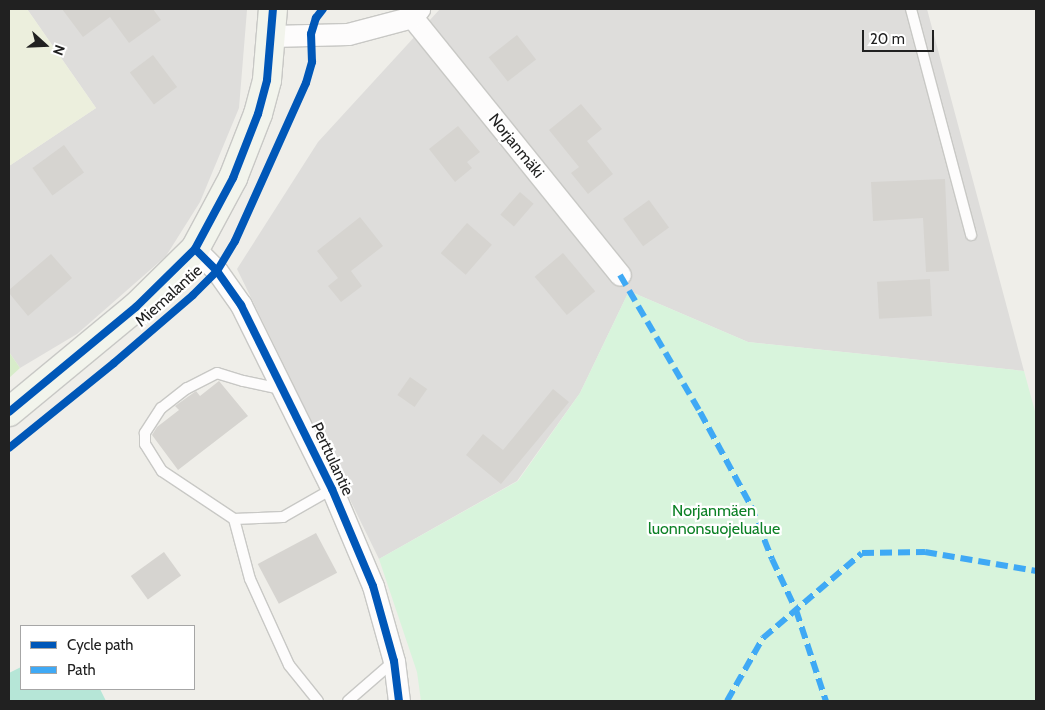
<!DOCTYPE html>
<meta charset="utf-8">
<style>
body{margin:0}
#map{position:relative;width:1045px;height:710px;overflow:hidden;background:#efeee9;font-family:Cabin,sans-serif}
div>[style]{position:absolute}
[style*='--x']{left:calc(var(--x)*1px);top:calc(var(--y)*1px);width:calc(var(--w)*1px);rotate:calc(var(--a)*1deg)}
.residential>*{inset:0;background:#dedddb}
.farmland>*{inset:0;background:#ecefdd}
.grass>*{inset:0;background:#d7ecc9}
.park>*{inset:0;background:#d8f4dc}
.pitch>*{inset:0;background:#b6e6d7}
.building>*{inset:0;background:#d6d4d0;transform-origin:0 0}
.roads{filter:drop-shadow(1px 0 #c8c8c5) drop-shadow(-1px 0 #c8c8c5) drop-shadow(0 1px #c8c8c5) drop-shadow(0 -1px #c8c8c5)}
.lane>*{height:10px;margin:-5px;padding:0 5px;transform-origin:5px;border-radius:5px;background:#fdfcfc}
.street>*{height:21px;margin:-10.5px;padding:0 10.5px;transform-origin:10.5px;border-radius:10.5px;background:#fdfcfc}
.secondary>*{height:28px;margin:-14px;padding:0 14px;transform-origin:14px;border-radius:14px;background:#f2f4ec}
.quiet>*{height:6px;margin-top:-3px;transform-origin:0;background:repeating-linear-gradient(90deg,#3fa9f5 0 12px,transparent 0 18px)}
.cycleway>*{height:8px;margin:-4px;padding:0 4px;transform-origin:4px;border-radius:4px;background:#0057b8}
span{translate:-50% -50%;white-space:nowrap;text-align:center;line-height:1.15;-webkit-text-stroke:4.5px #fff;paint-order:stroke}
.street-label{font-size:16px;color:#212121}
.park-label{font-size:16px;color:#0d8126}
.frame{position:absolute;inset:0;border:10px solid #212121;pointer-events:none}
.legend{position:absolute;left:20px;top:625px;width:175px;height:65px;box-sizing:border-box;background:#fff;border:1px solid #a6a6a6;margin:0;padding:6px 9px;list-style:none;font-size:15px;color:#212121}
.legend li{display:flex;align-items:center;gap:10px;height:25px}
.legend b{width:25px;border:1px solid #a6a6a6}
.north{position:absolute;left:20px;top:20px;width:50px;height:50px;-webkit-text-stroke:4px #fff;paint-order:stroke;rotate:110deg;font-size:14px;font-weight:700;line-height:20px;text-align:center;color:#212121}
.north::after{content:'';display:block;margin:auto;width:18px;height:22px;background:#212121;clip-path:polygon(50% 0,100% 100%,50% 72%,0 100%)}
.scale{position:absolute;left:862px;top:30px;width:72px;height:22px;box-sizing:border-box;border:2px solid #212121;border-top:0;padding-left:6px;font-size:15px;line-height:18px;white-space:nowrap;color:#212121;-webkit-text-stroke:4px #fff;paint-order:stroke}
</style>
<div id="map">
<div class="residential">
<i style="clip-path:polygon(27px 9px,247px 10px,239px 108px,200px 202px,166px 256px,77px 334px,20px 368px,9px 352px,9px 166px,96px 108px)"></i>
<i style="clip-path:polygon(440px 9px,927px 9px,1024px 371px,748px 342px,629px 291px,580px 393px,517px 481px,379px 559px,237px 269px,318px 142px)"></i>
</div>
<div class="farmland">
<i style="clip-path:polygon(9px 9px,27px 9px,96px 108px,9px 166px)"></i>
</div>
<div class="grass">
<i style="clip-path:polygon(9px 352px,20px 368px,9px 378px)"></i>
</div>
<div class="park">
<i style="clip-path:polygon(629px 291px,748px 342px,1024px 371px,1036px 415px,1036px 701px,421px 701px,417px 672px,379px 559px,518px 481px,580px 393px)"></i>
</div>
<div class="pitch">
<i style="clip-path:polygon(21px 667px,21px 689px,100px 689px,106px 701px,9px 701px,9px 673px)"></i>
</div>
<div class="building">
<i style="clip-path:polygon(62px 9px,153px 9px,161px 20px,129px 43px,110px 17px,83px 37px)"></i>
<i style="left:517px;top:35px;width:31px;height:36px;rotate:52deg"></i>
<i style="left:153px;top:55px;width:40px;height:29px;rotate:53deg"></i>
<i style="clip-path:polygon(581px 104px,602px 129px,587px 141px,613px 174px,588px 194px,571px 173px,579px 167px,549px 130px)"></i>
<i style="clip-path:polygon(458px 126px,480px 152px,467px 162px,472px 168px,455px 182px,429px 149px)"></i>
<i style="left:64px;top:145px;width:34px;height:39px;rotate:54deg"></i>
<i style="clip-path:polygon(945px 179px,949px 271px,926px 272px,923px 218px,873px 221px,871px 182px)"></i>
<i style="left:520px;top:192px;width:18px;height:30px;rotate:41deg"></i>
<i style="left:649px;top:200px;width:34px;height:32px;rotate:54deg"></i>
<i style="clip-path:polygon(360px 217px,383px 246px,351px 271px,362px 286px,341px 302px,328px 286px,338px 278px,317px 251px)"></i>
<i style="left:467px;top:223px;width:33px;height:40px;rotate:41deg"></i>
<i style="left:563px;top:253px;width:50px;height:37px;rotate:50deg"></i>
<i style="clip-path:polygon(51px 254px,72px 278px,28px 316px,9px 293px,9px 290px)"></i>
<i style="left:930px;top:279px;width:37px;height:53px;rotate:87deg"></i>
<i style="left:410px;top:377px;width:21px;height:22px;rotate:35deg"></i>
<i style="clip-path:polygon(219px 381px,248px 416px,178px 470px,152px 435px,157px 427px,179px 410px,175px 406px,196px 391px,200px 396px)"></i>
<i style="clip-path:polygon(553px 389px,569px 402px,501px 484px,466px 455px,483px 434px,503px 450px)"></i>
<i style="left:316px;top:533px;width:45px;height:66px;rotate:62deg"></i>
<i style="left:164px;top:552px;width:29px;height:41px;rotate:54deg"></i>
</div>
<div class="roads">
<div class="lane">
<i style="--x:911;--y:9;--w:234;--a:75.1"></i>
<i style="--x:281;--y:389;--w:39;--a:-168"></i>
<i style="--x:243;--y:381;--w:27;--a:-163"></i>
<i style="--x:217;--y:373;--w:34;--a:153"></i>
<i style="--x:187;--y:388;--w:33;--a:142"></i>
<i style="--x:161;--y:408;--w:30;--a:123"></i>
<i style="--x:145;--y:433;--w:11;--a:90"></i>
<i style="--x:145;--y:444;--w:32;--a:58"></i>
<i style="--x:162;--y:471;--w:87;--a:33.7"></i>
<i style="--x:234;--y:519;--w:49;--a:-2.3"></i>
<i style="--x:283;--y:517;--w:56;--a:-29.7"></i>
<i style="--x:234;--y:519;--w:62;--a:75.1"></i>
<i style="--x:250;--y:579;--w:94;--a:65.6"></i>
<i style="--x:289;--y:665;--w:46;--a:51.1"></i>
<i style="--x:348;--y:701;--w:61;--a:-41"></i>
</div>
<div class="street">
<i style="--x:412;--y:17;--w:331;--a:51.1"></i>
<i style="--x:272;--y:36;--w:76;--a:-1.5"></i>
<i style="--x:348;--y:34;--w:66;--a:-14.9"></i>
<i style="--x:412;--y:17;--w:11;--a:-49"></i>
<i style="--x:195;--y:249;--w:31;--a:45"></i>
<i style="--x:217;--y:271;--w:42;--a:54.8"></i>
<i style="--x:241;--y:305;--w:205;--a:63.7"></i>
<i style="--x:332;--y:489;--w:105;--a:67.1"></i>
<i style="--x:373;--y:586;--w:78;--a:74.4"></i>
<i style="--x:394;--y:661;--w:40;--a:82.9"></i>
</div>
<div class="secondary">
<i style="--x:9;--y:412;--w:165;--a:-39.6"></i>
<i style="--x:136;--y:307;--w:83;--a:-44.5"></i>
<i style="--x:195;--y:249;--w:81;--a:-61.8"></i>
<i style="--x:233;--y:178;--w:69;--a:-68.7"></i>
<i style="--x:258;--y:114;--w:35;--a:-75"></i>
<i style="--x:267;--y:80;--w:71;--a:-85.2"></i>
</div>
</div>
<div class="quiet">
<i style="--x:620;--y:275;--w:159;--a:59.7"></i>
<i style="--x:700;--y:412;--w:107;--a:61.5"></i>
<i style="--x:751;--y:506;--w:57;--a:68.4"></i>
<i style="--x:772;--y:559;--w:56;--a:64.8"></i>
<i style="--x:796;--y:610;--w:96;--a:71.8"></i>
<i style="--x:727;--y:701;--w:73;--a:-60.3"></i>
<i style="--x:763;--y:638;--w:130;--a:-40.6"></i>
<i style="--x:862;--y:553;--w:63;--a:-0.9"></i>
<i style="--x:925;--y:552;--w:113;--a:9.7"></i>
</div>
<div class="cycleway">
<i style="--x:195;--y:249;--w:31;--a:45"></i>
<i style="--x:217;--y:271;--w:42;--a:54.8"></i>
<i style="--x:241;--y:305;--w:205;--a:63.7"></i>
<i style="--x:332;--y:489;--w:105;--a:67.1"></i>
<i style="--x:373;--y:586;--w:78;--a:74.4"></i>
<i style="--x:394;--y:661;--w:40;--a:82.9"></i>
<i style="--x:9;--y:412;--w:165;--a:-39.6"></i>
<i style="--x:136;--y:307;--w:83;--a:-44.5"></i>
<i style="--x:195;--y:249;--w:81;--a:-61.8"></i>
<i style="--x:233;--y:178;--w:69;--a:-68.7"></i>
<i style="--x:258;--y:114;--w:35;--a:-75"></i>
<i style="--x:267;--y:80;--w:71;--a:-85.2"></i>
<i style="--x:9;--y:448;--w:135;--a:-39"></i>
<i style="--x:114;--y:363;--w:104;--a:-40.7"></i>
<i style="--x:193;--y:295;--w:34;--a:-45"></i>
<i style="--x:217;--y:271;--w:35;--a:-59"></i>
<i style="--x:235;--y:241;--w:173;--a:-65.8"></i>
<i style="--x:306;--y:83;--w:22;--a:-74"></i>
<i style="--x:312;--y:62;--w:28;--a:-92"></i>
<i style="--x:311;--y:34;--w:17;--a:-73"></i>
<i style="--x:316;--y:18;--w:11;--a:-52"></i>
</div>
<div class="street-label">
<span style="left:516px;top:146px;rotate:51deg">Norjanmäki</span>
<span style="left:169px;top:296px;rotate:-42deg">Miemalantie</span>
<span style="left:332px;top:459px;rotate:65deg">Perttulantie</span>
</div>
<div class="park-label">
<span style="left:714px;top:520px">Norjanmäen<br>luonnonsuojelualue</span>
</div>
<div class="frame"></div>
<ul class="legend">
<li><b style="height:6px;background:#0057b8"></b>Cycle path</li>
<li><b style="height:6px;background:#3fa9f5"></b>Path</li>
</ul>
<div class="north">N</div>
<div class="scale">20 m</div>
</div>
